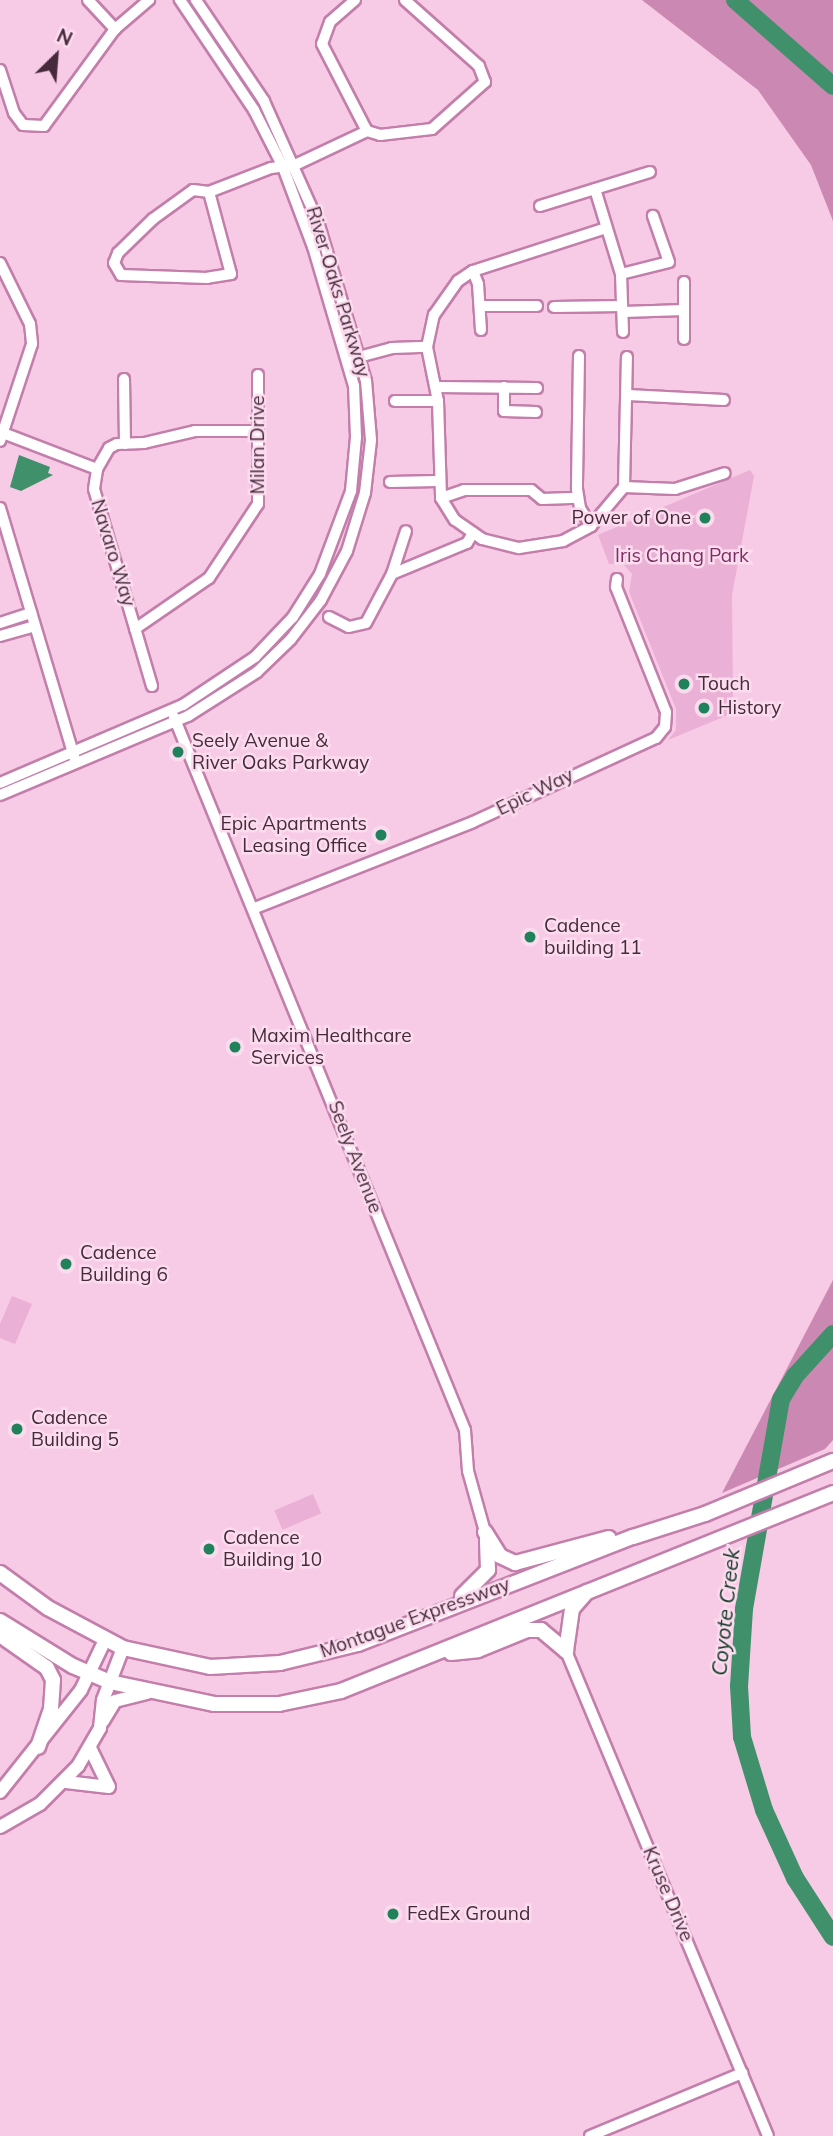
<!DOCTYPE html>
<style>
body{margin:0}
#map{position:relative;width:833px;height:2136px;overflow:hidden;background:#f7cae5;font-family:Mulish,sans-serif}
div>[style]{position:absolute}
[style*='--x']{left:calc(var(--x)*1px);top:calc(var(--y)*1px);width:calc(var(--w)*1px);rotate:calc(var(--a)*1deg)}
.green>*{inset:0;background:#ebb0d5;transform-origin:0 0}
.forest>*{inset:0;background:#cb88b2}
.water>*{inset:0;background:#40906c}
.river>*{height:18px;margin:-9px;padding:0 9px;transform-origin:9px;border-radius:9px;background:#40906c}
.roads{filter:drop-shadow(2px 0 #c37eab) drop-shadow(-2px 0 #c37eab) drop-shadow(0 2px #c37eab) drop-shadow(0 -2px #c37eab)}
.minor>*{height:10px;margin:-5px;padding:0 5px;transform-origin:5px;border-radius:5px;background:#fff}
.major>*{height:12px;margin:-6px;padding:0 6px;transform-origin:6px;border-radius:6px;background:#fff}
.highway>*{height:14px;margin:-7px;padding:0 7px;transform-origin:7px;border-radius:7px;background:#fff}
.dots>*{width:19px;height:19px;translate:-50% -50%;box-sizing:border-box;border:4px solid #fbdcee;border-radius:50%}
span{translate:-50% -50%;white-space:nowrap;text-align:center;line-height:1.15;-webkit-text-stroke:5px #fbdcee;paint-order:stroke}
.street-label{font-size:19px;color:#46293b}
.poi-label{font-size:19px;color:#46293b}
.right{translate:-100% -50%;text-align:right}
.left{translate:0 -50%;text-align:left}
.park-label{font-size:19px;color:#7c2d64}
.water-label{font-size:21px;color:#143727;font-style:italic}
.north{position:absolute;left:21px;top:21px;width:70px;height:70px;-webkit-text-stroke:5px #fbdcee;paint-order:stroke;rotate:25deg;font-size:19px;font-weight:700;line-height:28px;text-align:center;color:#46293b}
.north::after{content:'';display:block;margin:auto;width:24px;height:32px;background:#46293b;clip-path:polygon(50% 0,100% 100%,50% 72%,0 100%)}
</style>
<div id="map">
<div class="green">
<i style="clip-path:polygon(750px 470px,754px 476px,732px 595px,733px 713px,668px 740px,676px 730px,676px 709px,629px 592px,632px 574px,623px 564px,609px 564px,598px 535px)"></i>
<i style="clip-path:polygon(12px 1296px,32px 1304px,15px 1344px,0 1338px,0 1324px)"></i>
<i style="left:313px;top:1494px;width:21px;height:42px;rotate:67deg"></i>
</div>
<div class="forest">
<i style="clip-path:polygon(642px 0,833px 0,833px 221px,811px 165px,758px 90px)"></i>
<i style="clip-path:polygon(833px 1280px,833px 1440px,825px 1449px,722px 1493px)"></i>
</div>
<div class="water">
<i style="clip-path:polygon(19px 455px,50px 467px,48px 473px,53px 475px,21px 491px,10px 487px)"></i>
</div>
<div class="river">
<i style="--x:735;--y:0;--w:130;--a:41.3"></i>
<i style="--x:833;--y:1334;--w:57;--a:132.1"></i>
<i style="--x:795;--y:1376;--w:27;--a:121"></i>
<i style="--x:781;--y:1399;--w:213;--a:100"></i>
<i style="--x:744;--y:1609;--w:77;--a:93.7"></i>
<i style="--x:739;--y:1686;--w:51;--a:86.6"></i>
<i style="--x:742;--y:1737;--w:76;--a:73.2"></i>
<i style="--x:764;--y:1810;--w:75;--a:65.5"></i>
<i style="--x:795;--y:1878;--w:70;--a:57.2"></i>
</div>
<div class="roads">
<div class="minor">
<i style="--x:88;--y:0;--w:40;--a:47"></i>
<i style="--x:355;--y:0;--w:33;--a:139"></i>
<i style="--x:330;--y:22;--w:23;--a:110"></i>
<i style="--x:322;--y:44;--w:98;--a:62.7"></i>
<i style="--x:367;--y:131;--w:14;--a:17"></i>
<i style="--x:380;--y:135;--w:52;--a:-6.6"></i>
<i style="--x:432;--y:129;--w:71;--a:-41.6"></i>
<i style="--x:485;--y:82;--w:17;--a:-111"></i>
<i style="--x:479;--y:66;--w:99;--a:-138.3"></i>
<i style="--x:0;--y:70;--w:45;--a:72"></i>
<i style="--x:14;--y:113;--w:15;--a:53"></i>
<i style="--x:23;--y:125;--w:21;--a:3"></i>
<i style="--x:44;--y:126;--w:120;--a:-53.8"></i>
<i style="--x:115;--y:29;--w:45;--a:-40.5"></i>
<i style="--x:595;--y:189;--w:89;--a:73"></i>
<i style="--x:621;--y:274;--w:58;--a:88"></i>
<i style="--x:193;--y:190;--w:16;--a:7"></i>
<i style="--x:209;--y:192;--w:85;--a:75"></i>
<i style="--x:231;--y:274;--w:24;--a:171"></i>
<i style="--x:207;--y:278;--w:86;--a:-178"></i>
<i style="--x:121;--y:275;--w:14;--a:-120"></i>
<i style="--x:114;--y:263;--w:11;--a:-68"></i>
<i style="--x:118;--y:253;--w:49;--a:-44.2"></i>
<i style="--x:153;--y:219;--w:49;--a:-35.9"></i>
<i style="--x:209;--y:192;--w:66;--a:-21.2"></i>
<i style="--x:271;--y:168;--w:24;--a:-7"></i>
<i style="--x:295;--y:165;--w:80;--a:-25.3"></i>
<i style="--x:540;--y:206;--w:115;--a:-17.2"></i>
<i style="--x:0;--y:263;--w:68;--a:63.8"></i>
<i style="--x:30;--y:324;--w:20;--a:84"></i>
<i style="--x:32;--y:344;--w:102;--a:108.3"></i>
<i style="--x:473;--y:271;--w:14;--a:69"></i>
<i style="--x:478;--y:284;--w:46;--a:86.3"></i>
<i style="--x:621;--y:274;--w:49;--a:-14"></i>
<i style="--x:669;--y:262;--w:49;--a:-109.2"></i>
<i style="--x:684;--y:282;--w:57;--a:90"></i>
<i style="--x:480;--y:306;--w:57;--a:0"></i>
<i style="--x:554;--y:307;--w:68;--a:-0.8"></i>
<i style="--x:623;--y:312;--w:61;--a:-1.9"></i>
<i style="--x:427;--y:347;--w:55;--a:78.5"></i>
<i style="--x:438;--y:401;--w:97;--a:88.2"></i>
<i style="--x:441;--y:498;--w:26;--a:58"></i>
<i style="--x:455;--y:520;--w:33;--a:35"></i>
<i style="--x:482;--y:539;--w:38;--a:14"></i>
<i style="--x:519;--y:548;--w:45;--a:-9"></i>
<i style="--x:563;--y:541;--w:32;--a:-28"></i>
<i style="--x:591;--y:526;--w:51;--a:-49.8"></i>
<i style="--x:624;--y:487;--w:130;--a:-88.7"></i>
<i style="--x:427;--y:347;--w:33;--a:-78"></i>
<i style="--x:434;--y:315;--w:42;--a:-54.8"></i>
<i style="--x:458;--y:281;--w:18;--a:-34"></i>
<i style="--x:473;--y:271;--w:140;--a:-17.9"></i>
<i style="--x:579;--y:356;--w:133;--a:90.9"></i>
<i style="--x:577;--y:489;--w:19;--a:81"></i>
<i style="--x:580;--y:508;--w:21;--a:59"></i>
<i style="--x:355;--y:358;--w:38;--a:-15"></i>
<i style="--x:392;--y:348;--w:35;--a:-2"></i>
<i style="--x:124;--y:379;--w:65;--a:89.1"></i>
<i style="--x:436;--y:387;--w:101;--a:0.6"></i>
<i style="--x:504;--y:387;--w:24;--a:90"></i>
<i style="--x:504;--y:411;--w:32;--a:2"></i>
<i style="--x:628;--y:395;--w:96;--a:3"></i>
<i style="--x:395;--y:401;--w:43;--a:0"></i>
<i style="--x:3;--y:433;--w:101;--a:21"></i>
<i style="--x:390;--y:482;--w:47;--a:-1.2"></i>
<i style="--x:624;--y:487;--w:51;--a:2.2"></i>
<i style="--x:675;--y:489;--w:52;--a:-17.7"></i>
<i style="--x:441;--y:498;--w:24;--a:-19"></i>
<i style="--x:464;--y:490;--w:67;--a:0"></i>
<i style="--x:531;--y:490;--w:14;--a:39"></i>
<i style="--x:542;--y:499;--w:36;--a:-2"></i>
<i style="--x:0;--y:508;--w:262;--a:73.4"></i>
<i style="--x:392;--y:574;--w:81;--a:-22.5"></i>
<i style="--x:467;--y:543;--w:12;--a:-59"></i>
<i style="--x:329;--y:617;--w:22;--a:27"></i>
<i style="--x:349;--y:627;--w:17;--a:-13"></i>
<i style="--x:366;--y:623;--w:55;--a:-62"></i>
<i style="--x:392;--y:574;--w:45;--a:-72"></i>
<i style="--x:0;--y:623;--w:33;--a:-18"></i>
<i style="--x:135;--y:629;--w:90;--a:-34.6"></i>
<i style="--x:209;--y:578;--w:89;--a:-56.5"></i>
<i style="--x:258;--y:504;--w:129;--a:-90"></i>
<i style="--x:0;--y:636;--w:35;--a:-16"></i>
<i style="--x:152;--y:686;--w:205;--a:-106.4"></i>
<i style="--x:94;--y:489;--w:20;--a:-81"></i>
<i style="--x:97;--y:469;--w:24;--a:-60"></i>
<i style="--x:109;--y:448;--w:9;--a:-27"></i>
<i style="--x:117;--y:444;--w:27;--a:-2"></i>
<i style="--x:144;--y:443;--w:52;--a:-13.2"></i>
<i style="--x:195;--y:431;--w:63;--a:0"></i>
<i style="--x:174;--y:717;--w:770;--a:67.8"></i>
<i style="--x:465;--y:1430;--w:41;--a:85.8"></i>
<i style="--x:468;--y:1471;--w:63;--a:74.4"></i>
<i style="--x:0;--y:783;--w:199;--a:-23.1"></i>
<i style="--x:183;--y:705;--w:87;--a:-33.7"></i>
<i style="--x:255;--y:657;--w:55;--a:-46.5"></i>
<i style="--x:293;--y:617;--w:51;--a:-57.9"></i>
<i style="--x:320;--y:574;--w:89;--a:-69.5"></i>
<i style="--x:351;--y:491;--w:54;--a:-84.7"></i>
<i style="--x:356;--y:437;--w:51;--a:-92.2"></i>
<i style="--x:354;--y:386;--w:145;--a:-106.4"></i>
<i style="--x:313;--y:247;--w:85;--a:-110.6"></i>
<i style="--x:283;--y:167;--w:64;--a:-117"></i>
<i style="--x:254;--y:110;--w:133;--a:-123.9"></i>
<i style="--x:0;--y:795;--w:204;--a:-22.8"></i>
<i style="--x:188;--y:716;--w:82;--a:-32.5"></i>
<i style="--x:257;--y:672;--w:47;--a:-44.1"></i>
<i style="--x:291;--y:639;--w:49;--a:-52.4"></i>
<i style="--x:321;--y:600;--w:55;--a:-62"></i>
<i style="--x:347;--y:551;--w:61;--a:-72.8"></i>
<i style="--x:365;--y:493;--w:53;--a:-83.5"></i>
<i style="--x:371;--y:440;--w:59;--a:-94.8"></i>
<i style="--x:366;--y:381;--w:166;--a:-106.8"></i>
<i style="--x:318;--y:222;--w:133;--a:-114.1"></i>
<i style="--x:264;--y:101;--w:122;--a:-124"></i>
<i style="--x:255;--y:908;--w:234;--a:-21.5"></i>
<i style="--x:473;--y:822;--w:201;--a:-24.7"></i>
<i style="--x:656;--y:738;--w:14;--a:-51"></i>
<i style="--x:665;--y:727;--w:15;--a:-86"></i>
<i style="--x:666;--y:712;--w:135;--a:-111.8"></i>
<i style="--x:616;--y:587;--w:8;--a:-83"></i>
<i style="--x:566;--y:1651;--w:525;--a:67.39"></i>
<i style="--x:590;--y:2136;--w:165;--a:-22.5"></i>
</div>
<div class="major">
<i style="--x:103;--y:1721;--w:23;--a:-59"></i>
<i style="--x:115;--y:1701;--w:33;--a:-14"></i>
<i style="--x:90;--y:1748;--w:43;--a:64"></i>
<i style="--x:66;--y:1782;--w:43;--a:6.6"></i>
<i style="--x:0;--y:1792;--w:130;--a:-51.5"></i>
<i style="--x:81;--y:1690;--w:55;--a:-64.4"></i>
<i style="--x:0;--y:1827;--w:46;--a:-29.9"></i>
<i style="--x:40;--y:1804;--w:54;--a:-45"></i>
<i style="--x:78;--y:1766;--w:44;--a:-59.9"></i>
<i style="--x:100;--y:1728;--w:28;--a:-84"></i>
<i style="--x:103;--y:1700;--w:56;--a:-69"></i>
</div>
<div class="highway">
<i style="--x:485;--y:1532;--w:28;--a:58"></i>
<i style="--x:500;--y:1556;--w:17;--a:25"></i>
<i style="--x:515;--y:1563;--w:97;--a:-14.9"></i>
<i style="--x:0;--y:1573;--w:59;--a:36.1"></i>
<i style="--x:48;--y:1608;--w:85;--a:28.1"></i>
<i style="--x:123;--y:1648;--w:89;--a:12.3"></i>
<i style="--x:210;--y:1667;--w:70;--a:-3.3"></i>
<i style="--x:280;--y:1663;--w:80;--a:-13.7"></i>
<i style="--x:358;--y:1644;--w:295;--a:-21.3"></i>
<i style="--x:633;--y:1537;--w:76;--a:-17.7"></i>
<i style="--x:705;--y:1514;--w:139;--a:-22.5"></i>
<i style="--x:462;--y:1596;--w:37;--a:-45"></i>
<i style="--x:488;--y:1570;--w:30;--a:-92"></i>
<i style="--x:0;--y:1621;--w:86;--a:31.7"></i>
<i style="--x:73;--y:1666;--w:40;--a:23.4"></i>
<i style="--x:110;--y:1682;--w:106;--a:11.9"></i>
<i style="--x:214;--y:1704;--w:65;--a:0"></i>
<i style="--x:279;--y:1704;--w:63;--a:-11.8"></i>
<i style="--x:341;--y:1691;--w:530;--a:-21.92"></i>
<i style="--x:0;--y:1635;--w:57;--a:35.1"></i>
<i style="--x:47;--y:1668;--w:13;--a:63"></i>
<i style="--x:53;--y:1680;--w:29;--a:94"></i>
<i style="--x:51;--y:1709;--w:40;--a:108.9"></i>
<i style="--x:566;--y:1651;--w:42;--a:-81.9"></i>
<i style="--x:572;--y:1609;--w:23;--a:-49"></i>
<i style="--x:451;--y:1653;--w:27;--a:-6"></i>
<i style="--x:478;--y:1650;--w:53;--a:-22.2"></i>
<i style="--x:527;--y:1630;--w:14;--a:0"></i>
<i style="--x:541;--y:1630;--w:33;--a:40"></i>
</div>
</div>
<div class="dots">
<i style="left:705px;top:518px;background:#20825a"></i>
<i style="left:684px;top:684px;background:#20825a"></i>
<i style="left:704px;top:708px;background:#20825a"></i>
<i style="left:178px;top:752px;background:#20825a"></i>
<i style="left:381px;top:835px;background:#20825a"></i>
<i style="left:530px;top:937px;background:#20825a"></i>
<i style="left:235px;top:1047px;background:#20825a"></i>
<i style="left:66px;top:1264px;background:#20825a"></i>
<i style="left:17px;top:1429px;background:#20825a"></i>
<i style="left:209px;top:1549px;background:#20825a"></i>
<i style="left:393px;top:1914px;background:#20825a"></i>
</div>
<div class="street-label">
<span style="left:338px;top:292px;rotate:73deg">River Oaks Parkway</span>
<span style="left:258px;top:445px;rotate:-90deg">Milan Drive</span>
<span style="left:113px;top:553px;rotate:73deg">Navaro Way</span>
<span style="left:535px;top:792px;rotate:-26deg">Epic Way</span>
<span style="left:355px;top:1157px;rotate:69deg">Seely Avenue</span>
<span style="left:415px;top:1618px;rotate:-20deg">Montague Expressway</span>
<span style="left:668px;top:1894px;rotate:67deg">Kruse Drive</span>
</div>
<div class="poi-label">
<span class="right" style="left:691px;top:518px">Power of One</span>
<span class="left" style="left:698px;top:684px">Touch</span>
<span class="left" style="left:718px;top:708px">History</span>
<span class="left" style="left:192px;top:752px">Seely Avenue &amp;<br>River Oaks Parkway</span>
<span class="right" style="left:367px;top:835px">Epic Apartments<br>Leasing Office</span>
<span class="left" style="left:544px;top:937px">Cadence<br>building 11</span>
<span class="left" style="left:251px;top:1047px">Maxim Healthcare<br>Services</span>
<span class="left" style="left:80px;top:1264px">Cadence<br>Building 6</span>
<span class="left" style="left:31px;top:1429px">Cadence<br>Building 5</span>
<span class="left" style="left:223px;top:1549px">Cadence<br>Building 10</span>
<span class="left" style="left:407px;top:1914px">FedEx Ground</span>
</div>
<div class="park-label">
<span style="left:682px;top:556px">Iris Chang Park</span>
</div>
<div class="water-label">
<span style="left:725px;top:1612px;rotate:-84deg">Coyote Creek</span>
</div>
<div class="north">N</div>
</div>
